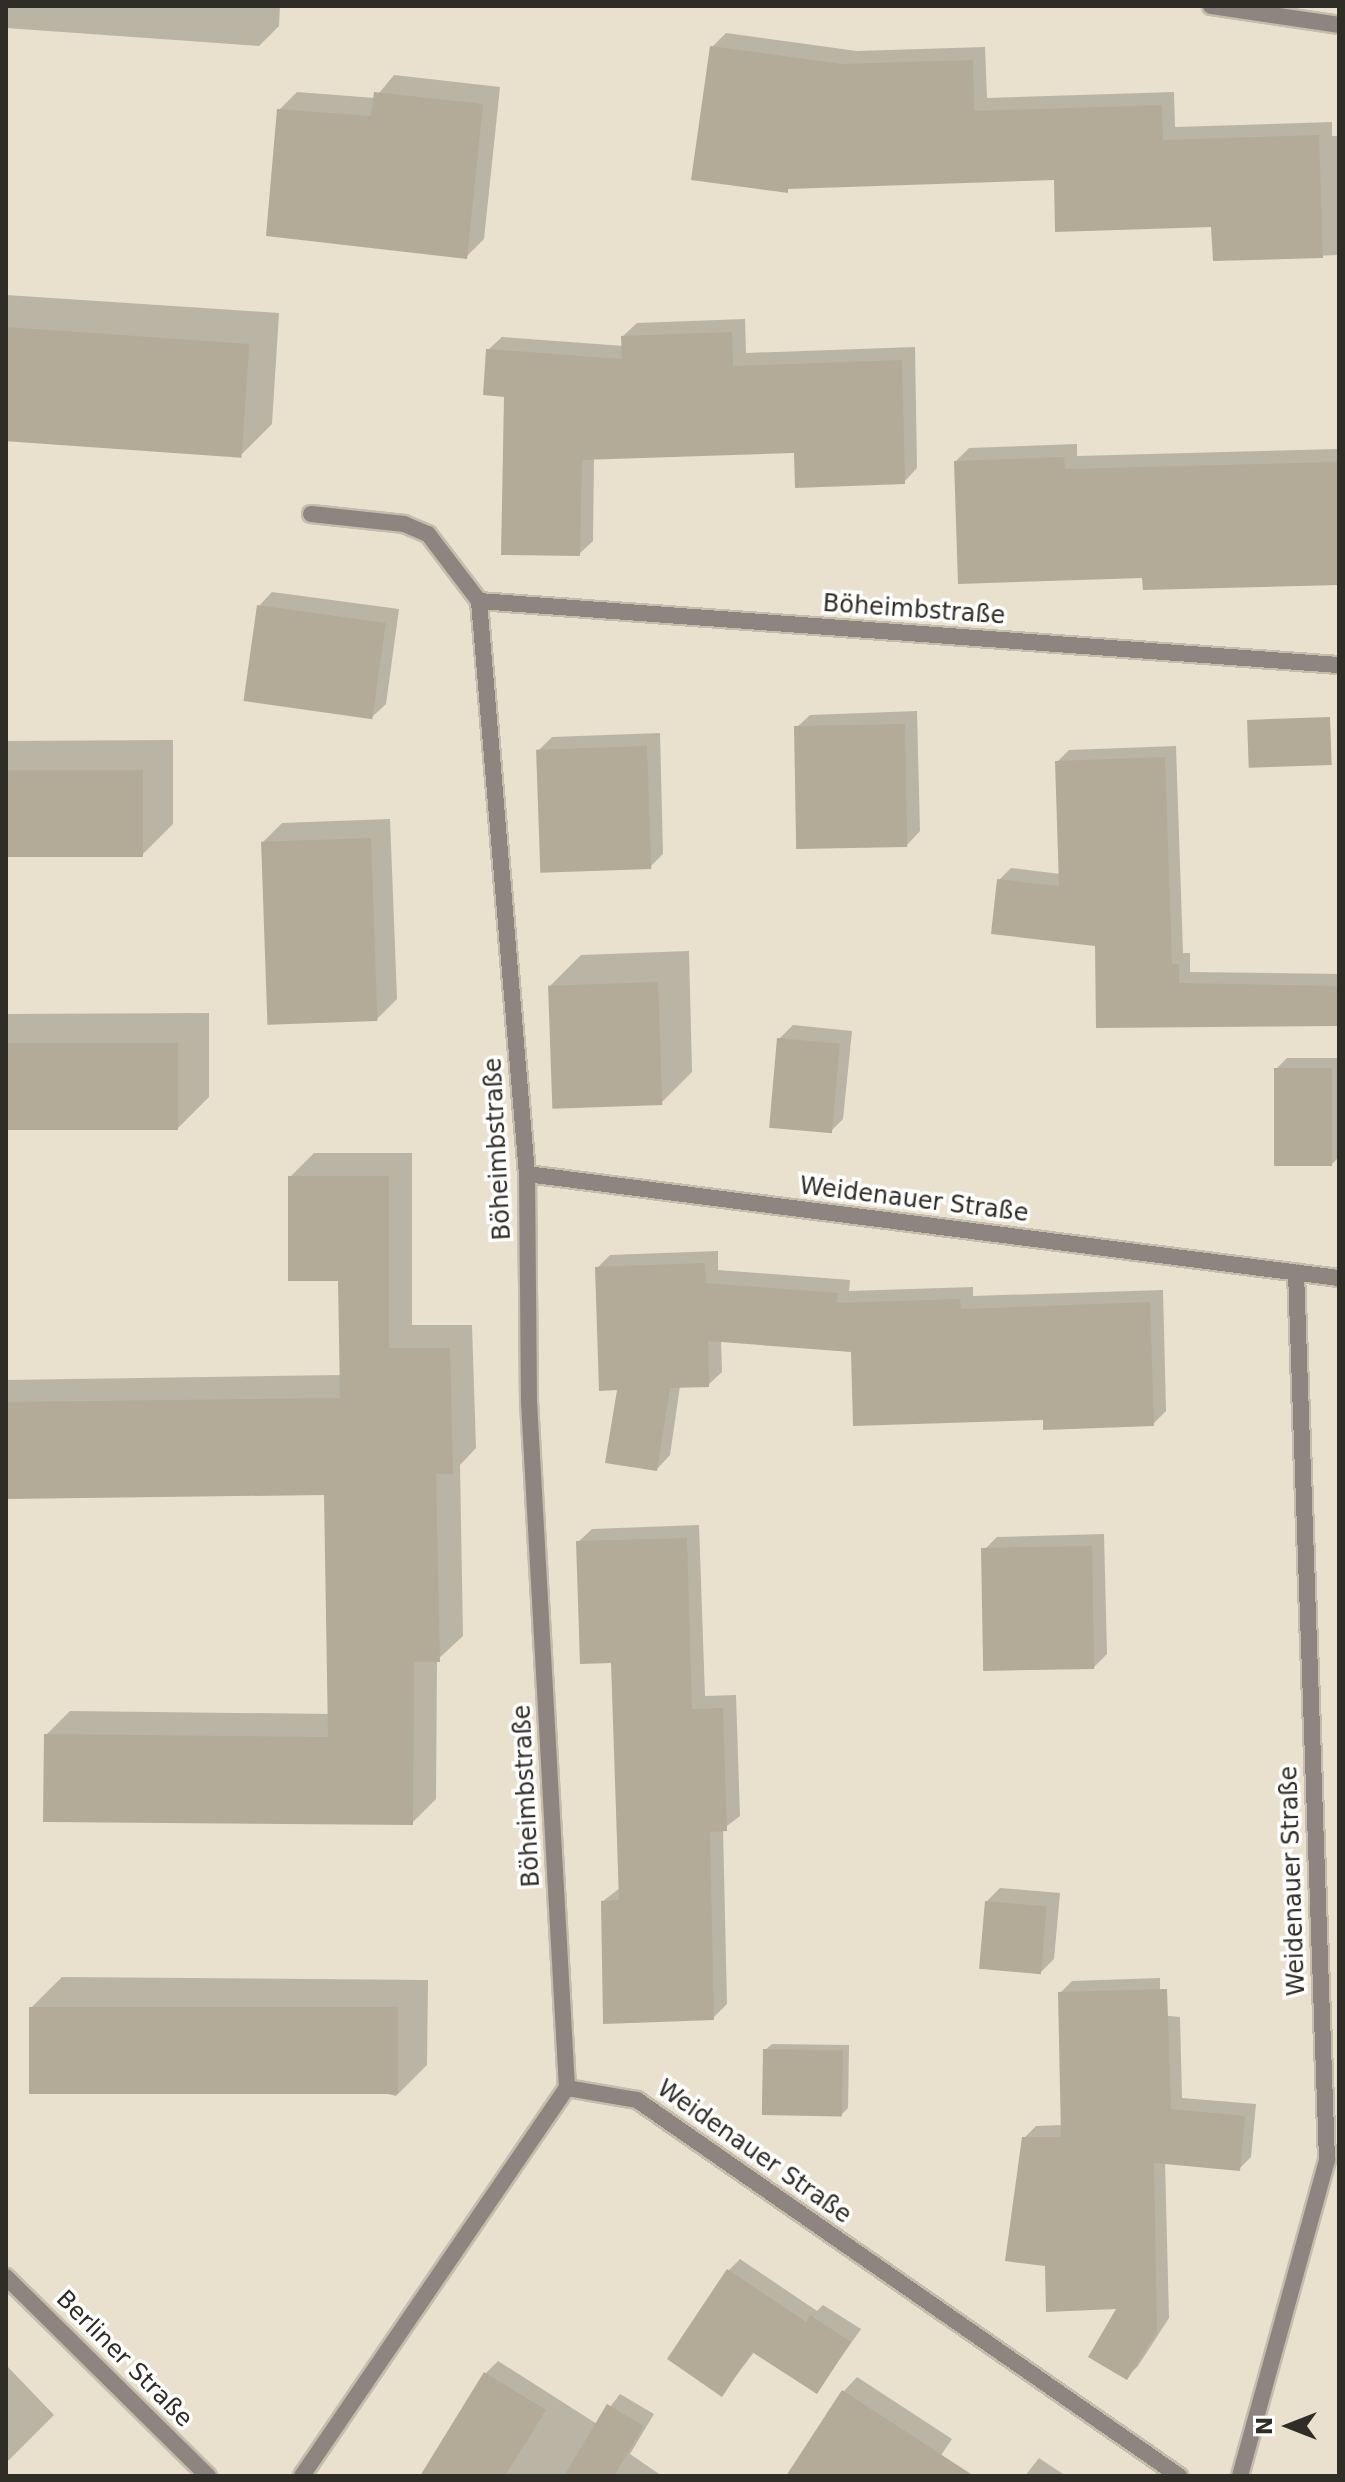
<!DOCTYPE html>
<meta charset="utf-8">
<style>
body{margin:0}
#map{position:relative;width:1345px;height:2482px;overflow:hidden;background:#e9e1ce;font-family:"DejaVu Sans",sans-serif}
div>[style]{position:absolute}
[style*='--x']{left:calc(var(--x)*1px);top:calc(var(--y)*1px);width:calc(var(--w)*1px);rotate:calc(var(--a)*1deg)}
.shadow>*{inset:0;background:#0003}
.building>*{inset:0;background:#b3ab98;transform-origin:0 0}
.roads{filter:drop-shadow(2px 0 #c4bdac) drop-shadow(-2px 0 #c4bdac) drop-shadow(0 2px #c4bdac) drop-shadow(0 -2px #c4bdac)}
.service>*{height:16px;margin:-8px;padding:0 8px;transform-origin:8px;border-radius:8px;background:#8e8581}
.minor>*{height:16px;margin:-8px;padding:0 8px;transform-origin:8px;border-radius:8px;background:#8e8581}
span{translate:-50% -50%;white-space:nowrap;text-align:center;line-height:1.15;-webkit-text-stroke:7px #fff;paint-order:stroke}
.street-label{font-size:24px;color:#302d26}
.frame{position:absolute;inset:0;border:8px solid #302d26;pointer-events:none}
.north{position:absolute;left:1249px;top:2386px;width:80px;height:80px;-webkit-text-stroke:6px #fff;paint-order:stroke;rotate:270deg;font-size:22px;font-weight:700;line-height:32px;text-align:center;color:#302d26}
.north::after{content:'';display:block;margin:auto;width:28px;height:36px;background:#302d26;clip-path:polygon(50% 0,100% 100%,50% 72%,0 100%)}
</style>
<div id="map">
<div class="shadow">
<i style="clip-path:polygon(6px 6px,280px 6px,279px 26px,259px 46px,6px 28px)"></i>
<i style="clip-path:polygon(726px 33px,857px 51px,985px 47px,987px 98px,1174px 92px,1175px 127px,1332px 122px,1332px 136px,1339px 136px,1339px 255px,1214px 259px,1213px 225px,1056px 178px,790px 187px,787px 191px,712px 47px)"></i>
<i style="clip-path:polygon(394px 75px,500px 87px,484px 239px,466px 257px,279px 110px,297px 92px,375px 98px)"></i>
<i style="clip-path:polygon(6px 295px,279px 313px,272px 424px,241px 455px,6px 439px)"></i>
<i style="clip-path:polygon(745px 319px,746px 353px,915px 347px,917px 468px,904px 482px,796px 451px,594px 458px,593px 541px,579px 554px,488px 350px,502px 337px,624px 346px,623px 336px,637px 323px)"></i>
<i style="clip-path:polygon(1077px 444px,1077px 456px,1339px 449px,1339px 583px,956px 461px,969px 448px)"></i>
<i style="clip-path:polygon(272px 592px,399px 609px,386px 704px,372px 717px,259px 606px)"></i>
<i style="clip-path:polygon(917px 711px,920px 831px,907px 845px,796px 728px,810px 715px)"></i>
<i style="clip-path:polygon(660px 733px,663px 854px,650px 867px,538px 751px,552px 737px)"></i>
<i style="clip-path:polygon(173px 740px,173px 824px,142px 855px,6px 856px,6px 741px)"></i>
<i style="clip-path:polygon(1176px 746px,1183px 953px,1190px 953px,1190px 972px,1339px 974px,1339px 1024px,1098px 1026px,1097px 944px,999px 880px,1011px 868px,1060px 874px,1057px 762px,1069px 750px)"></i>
<i style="clip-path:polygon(390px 819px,397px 999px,377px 1019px,263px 842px,282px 823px)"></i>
<i style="clip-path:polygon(689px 951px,692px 1072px,661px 1103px,550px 986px,581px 955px)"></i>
<i style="clip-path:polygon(209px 1013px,209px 1097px,178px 1128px,6px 1129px,6px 1014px)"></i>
<i style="clip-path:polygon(793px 1025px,852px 1031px,843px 1119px,829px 1133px,779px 1039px)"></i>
<i style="clip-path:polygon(1287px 1058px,1339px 1058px,1339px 1157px,1332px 1164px,1276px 1069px)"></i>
<i style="clip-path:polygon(314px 1153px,412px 1153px,412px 1325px,472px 1325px,476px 1448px,460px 1465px,463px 1636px,437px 1660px,436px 1799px,412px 1823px,46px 1735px,70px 1711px,330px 1714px,325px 1493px,6px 1497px,6px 1380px,342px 1375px,340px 1279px,290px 1177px)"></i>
<i style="clip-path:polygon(718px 1251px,718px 1270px,850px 1280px,849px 1291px,973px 1287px,973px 1296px,1163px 1290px,1166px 1411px,1153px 1424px,1045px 1418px,853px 1350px,721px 1340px,722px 1372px,708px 1385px,680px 1386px,670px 1455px,657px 1469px,619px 1388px,597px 1268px,610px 1255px)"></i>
<i style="clip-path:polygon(699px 1525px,705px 1696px,736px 1695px,740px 1816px,723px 1829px,727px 2004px,713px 2018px,603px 1901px,620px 1888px,613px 1661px,578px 1542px,592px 1529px)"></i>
<i style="clip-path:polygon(1104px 1534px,1107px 1654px,1094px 1667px,983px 1551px,997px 1537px)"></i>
<i style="clip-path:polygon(1000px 1888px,1060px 1893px,1054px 1959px,1041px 1972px,987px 1901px)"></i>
<i style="clip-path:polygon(62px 1977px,428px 1980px,427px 2065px,396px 2096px,31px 2008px)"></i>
<i style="clip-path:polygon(1160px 1978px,1160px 2015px,1180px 2017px,1182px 2098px,1256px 2104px,1251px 2157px,1239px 2169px,1165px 2162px,1169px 2318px,1138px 2366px,1126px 2378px,1120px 2307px,1047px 2264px,1024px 2138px,1036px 2126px,1063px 2125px,1060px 1993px,1072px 1981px)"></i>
<i style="clip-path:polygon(772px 2044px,849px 2045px,848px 2108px,842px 2114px,765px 2050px)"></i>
<i style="clip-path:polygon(740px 2259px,817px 2311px,823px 2305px,861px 2329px,817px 2391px,755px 2351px,722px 2394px,729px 2270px)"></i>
<i style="clip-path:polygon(498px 2361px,597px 2424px,620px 2394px,654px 2414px,630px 2454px,662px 2476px,449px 2476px,430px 2464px,486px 2373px)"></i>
<i style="clip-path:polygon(6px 2365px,54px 2415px,6px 2463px)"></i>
<i style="clip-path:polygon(857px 2377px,952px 2439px,927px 2476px,788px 2476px,844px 2391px)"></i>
<i style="clip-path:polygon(1039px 2458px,1066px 2476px,1025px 2476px)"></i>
</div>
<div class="building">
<i style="clip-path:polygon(710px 46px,842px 64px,973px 60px,974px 111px,1162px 105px,1163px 140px,1319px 135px,1323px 258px,1213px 261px,1211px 227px,1055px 232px,1054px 180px,788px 189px,788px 193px,691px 180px)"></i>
<i style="clip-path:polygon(374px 92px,483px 104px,467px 259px,266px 236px,277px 109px,371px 116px)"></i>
<i style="left:6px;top:327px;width:244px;height:114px;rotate:4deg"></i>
<i style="clip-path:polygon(732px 332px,733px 366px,902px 360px,905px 484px,795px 488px,794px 453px,582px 460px,580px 556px,501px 555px,504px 397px,483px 395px,486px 349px,622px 359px,621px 336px)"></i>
<i style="clip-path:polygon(1064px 457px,1065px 469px,1339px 462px,1339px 585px,1143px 590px,1142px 578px,958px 584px,954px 461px)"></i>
<i style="left:257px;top:605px;width:130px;height:97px;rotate:8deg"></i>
<i style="left:1330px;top:717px;width:48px;height:83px;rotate:88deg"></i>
<i style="left:905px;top:724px;width:123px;height:111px;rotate:89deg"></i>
<i style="left:647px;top:746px;width:123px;height:111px;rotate:88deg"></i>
<i style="clip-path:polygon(1165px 757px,1172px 964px,1179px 964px,1179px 983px,1339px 986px,1339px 1026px,1096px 1028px,1095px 946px,991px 934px,997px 879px,1059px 886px,1055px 761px)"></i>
<i style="left:143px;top:770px;width:87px;height:137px;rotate:90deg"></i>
<i style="left:371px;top:838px;width:183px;height:110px;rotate:88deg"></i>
<i style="left:658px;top:982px;width:123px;height:110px;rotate:88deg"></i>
<i style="left:777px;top:1038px;width:63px;height:90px;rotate:5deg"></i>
<i style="left:178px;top:1043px;width:87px;height:172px;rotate:90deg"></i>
<i style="left:1274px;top:1068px;width:58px;height:98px"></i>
<i style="clip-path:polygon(288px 1176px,389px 1176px,389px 1348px,450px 1348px,453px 1474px,436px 1474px,440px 1662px,414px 1662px,413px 1825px,43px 1822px,44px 1734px,328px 1737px,324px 1495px,6px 1499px,6px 1402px,340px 1398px,338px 1281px,288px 1281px)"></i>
<i style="clip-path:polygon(705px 1263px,706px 1283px,838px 1293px,837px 1303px,960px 1299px,961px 1309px,1150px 1302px,1154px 1426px,1043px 1430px,1043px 1420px,853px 1426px,851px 1352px,708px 1341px,709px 1387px,670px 1388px,657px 1471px,605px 1463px,617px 1390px,599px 1391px,595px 1267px)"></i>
<i style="clip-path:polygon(687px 1538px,692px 1709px,723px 1708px,727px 1831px,710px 1832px,714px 2020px,603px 2024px,601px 1901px,619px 1900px,611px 1663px,580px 1664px,576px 1541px)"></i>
<i style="left:1092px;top:1546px;width:123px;height:111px;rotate:89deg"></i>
<i style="left:985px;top:1901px;width:62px;height:68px;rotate:5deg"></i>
<i style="clip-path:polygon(1167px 1989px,1171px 2109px,1245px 2116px,1240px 2171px,1154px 2163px,1157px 2332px,1127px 2380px,1088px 2357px,1116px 2309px,1046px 2312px,1045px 2266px,1005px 2261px,1022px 2137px,1061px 2137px,1058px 1992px)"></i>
<i style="left:29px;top:2007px;width:369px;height:87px"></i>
<i style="left:763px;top:2049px;width:80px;height:66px;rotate:1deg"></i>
<i style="clip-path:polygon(727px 2269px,806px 2322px,810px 2315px,851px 2342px,817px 2394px,752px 2352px,722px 2397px,667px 2359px)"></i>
<i style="clip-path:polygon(484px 2372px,546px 2410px,505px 2476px,420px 2476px)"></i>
<i style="clip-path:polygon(842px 2390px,974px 2476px,786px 2476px)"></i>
<i style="clip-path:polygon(607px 2404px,644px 2426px,614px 2476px,564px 2476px)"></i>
</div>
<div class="roads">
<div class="service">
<i style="--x:311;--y:514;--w:94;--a:6.1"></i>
<i style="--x:404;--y:524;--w:26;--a:23"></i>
<i style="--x:428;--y:534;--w:84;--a:52.7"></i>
</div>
<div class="minor">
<i style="--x:1211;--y:6;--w:129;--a:8.4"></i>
<i style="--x:527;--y:1174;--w:819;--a:7.3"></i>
<i style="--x:567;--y:2088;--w:71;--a:9.7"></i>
<i style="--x:637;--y:2100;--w:660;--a:34.75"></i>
<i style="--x:6;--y:2277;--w:284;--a:44.6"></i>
<i style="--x:302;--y:2476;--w:470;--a:-55.7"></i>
<i style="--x:567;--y:2088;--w:687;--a:-93.17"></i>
<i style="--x:529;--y:1402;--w:228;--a:-90.5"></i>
<i style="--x:527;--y:1174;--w:575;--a:-94.79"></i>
<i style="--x:479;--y:601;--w:862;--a:4.26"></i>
<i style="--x:1240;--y:2476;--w:328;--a:-74.6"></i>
<i style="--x:1327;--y:2160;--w:888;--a:-92"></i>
</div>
</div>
<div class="street-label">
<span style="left:914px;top:610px;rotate:4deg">Böheimbstraße</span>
<span style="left:498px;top:1149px;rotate:-93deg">Böheimbstraße</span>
<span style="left:914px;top:1200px;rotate:7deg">Weidenauer Straße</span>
<span style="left:527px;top:1796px;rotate:-93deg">Böheimbstraße</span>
<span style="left:1293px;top:1881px;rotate:-92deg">Weidenauer Straße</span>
<span style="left:754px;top:2152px;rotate:35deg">Weidenauer Straße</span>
<span style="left:124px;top:2359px;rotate:45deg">Berliner Straße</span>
</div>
<div class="frame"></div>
<div class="north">N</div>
</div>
